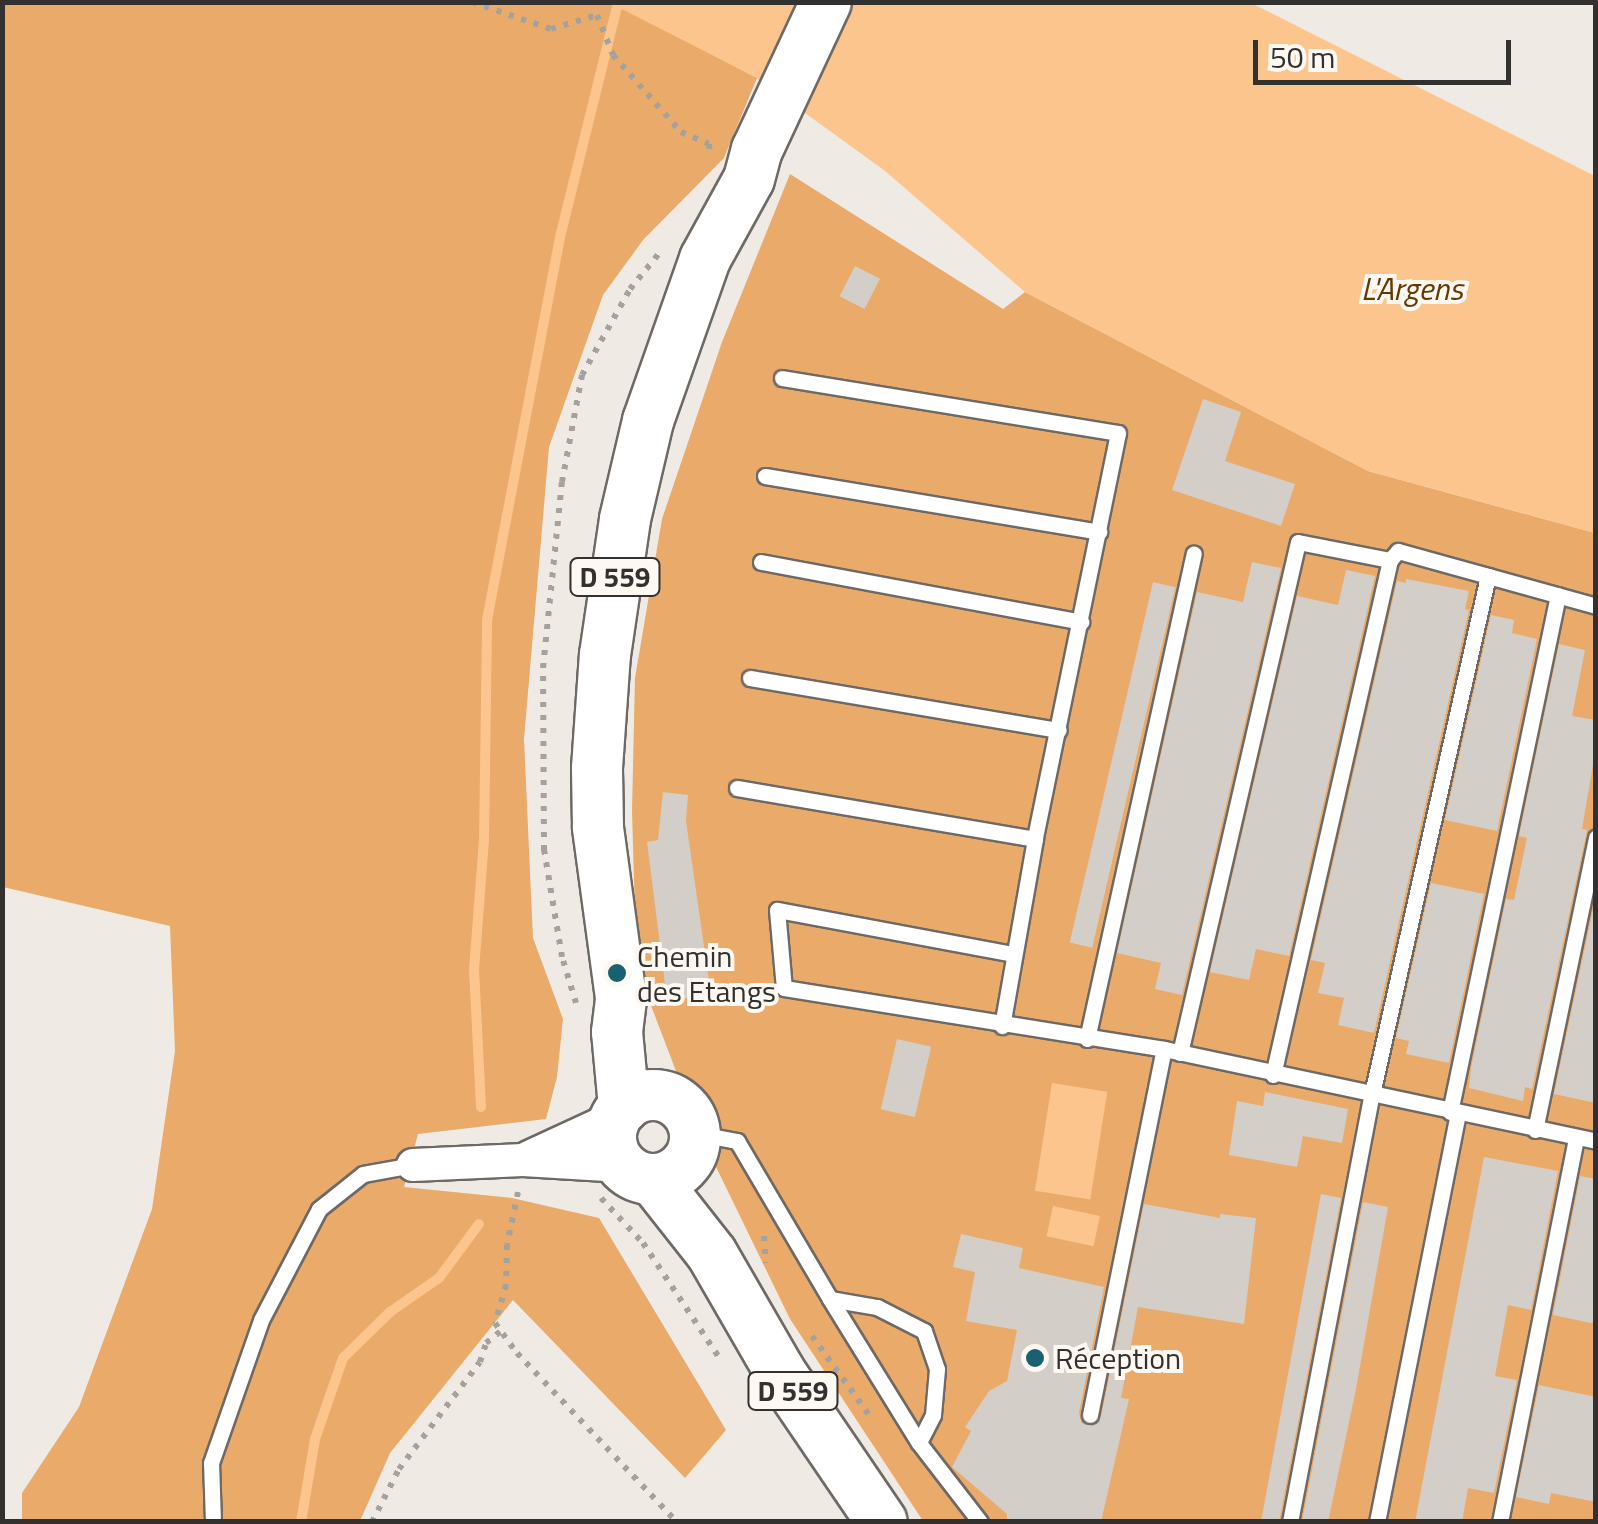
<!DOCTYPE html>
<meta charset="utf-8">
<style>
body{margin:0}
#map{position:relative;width:1598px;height:1524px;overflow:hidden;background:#f0eae5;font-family:"Titillium Web",sans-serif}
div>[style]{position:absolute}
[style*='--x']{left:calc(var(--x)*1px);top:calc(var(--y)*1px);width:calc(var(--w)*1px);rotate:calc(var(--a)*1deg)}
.green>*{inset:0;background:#e9aa6a}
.water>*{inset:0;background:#fcc58e;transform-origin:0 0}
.stream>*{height:10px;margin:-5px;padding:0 5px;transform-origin:5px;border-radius:5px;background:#fcc58e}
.building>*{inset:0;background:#d4cec9;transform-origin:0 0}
.path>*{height:6px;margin-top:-3px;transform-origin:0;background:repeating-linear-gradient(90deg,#a5a19d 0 5px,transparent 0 13px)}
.roads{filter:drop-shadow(2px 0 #6e6965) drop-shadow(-2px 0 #6e6965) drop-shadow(0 2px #6e6965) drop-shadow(0 -2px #6e6965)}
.lane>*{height:15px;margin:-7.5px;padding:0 7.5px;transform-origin:7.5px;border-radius:7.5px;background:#fff}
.street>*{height:32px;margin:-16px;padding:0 16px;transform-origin:16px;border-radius:16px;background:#fff}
.primary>*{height:50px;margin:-25px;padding:0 25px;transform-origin:25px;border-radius:25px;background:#fff}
.primary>.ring{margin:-25px;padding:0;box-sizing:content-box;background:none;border:50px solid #fff;border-radius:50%}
.dots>*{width:28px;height:28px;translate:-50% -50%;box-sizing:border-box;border:5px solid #fdf8f2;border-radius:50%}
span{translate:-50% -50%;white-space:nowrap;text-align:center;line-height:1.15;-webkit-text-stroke:8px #fdf8f2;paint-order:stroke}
.shield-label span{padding:2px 8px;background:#fdf8f2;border:2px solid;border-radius:8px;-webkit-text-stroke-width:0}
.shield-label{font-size:28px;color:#33312f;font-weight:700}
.poi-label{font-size:30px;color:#33312f}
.left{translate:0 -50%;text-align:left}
.water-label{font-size:32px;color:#653a00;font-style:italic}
.frame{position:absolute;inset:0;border:5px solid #33312f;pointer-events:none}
.scale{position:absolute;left:1253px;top:40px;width:258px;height:45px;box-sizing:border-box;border:5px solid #33312f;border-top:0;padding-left:12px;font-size:30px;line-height:35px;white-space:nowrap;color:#33312f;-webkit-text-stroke:8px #fdf8f2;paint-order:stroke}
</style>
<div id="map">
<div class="green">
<i style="clip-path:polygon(2px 3px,615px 3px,757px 78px,724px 158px,643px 240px,603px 295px,549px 447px,524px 739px,533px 938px,563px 1019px,557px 1077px,546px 1119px,418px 1134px,404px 1187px,512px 1198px,599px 1218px,726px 1430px,685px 1478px,513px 1300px,390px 1453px,360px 1521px,22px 1521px,22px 1493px,79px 1407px,152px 1209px,175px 1051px,170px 926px,3px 887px)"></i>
<i style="clip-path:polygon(790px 174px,1003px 309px,1025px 292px,1368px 471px,1595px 533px,1595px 1521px,923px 1521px,790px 1319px,700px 1134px,650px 1003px,635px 914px,632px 811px,635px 678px,662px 519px,722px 342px)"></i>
</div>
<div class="water">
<i style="clip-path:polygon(610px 3px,1251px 3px,1595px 176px,1595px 533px,1368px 471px,1025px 292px,885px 171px,757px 78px)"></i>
<i style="left:1052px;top:1083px;width:56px;height:109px;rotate:9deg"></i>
<i style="left:1053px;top:1206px;width:48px;height:31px;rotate:12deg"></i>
</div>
<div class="stream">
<i style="--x:481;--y:1107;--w:137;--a:-92.9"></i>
<i style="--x:474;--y:970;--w:129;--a:-85.6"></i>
<i style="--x:484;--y:841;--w:221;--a:-89.2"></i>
<i style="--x:487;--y:620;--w:394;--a:-79.2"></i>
<i style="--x:561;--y:233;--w:238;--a:-76.1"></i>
<i style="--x:301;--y:1522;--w:84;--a:-80.4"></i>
<i style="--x:315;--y:1439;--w:86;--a:-70.9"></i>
<i style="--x:343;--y:1358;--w:66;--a:-44.4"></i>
<i style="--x:390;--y:1312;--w:60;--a:-34.8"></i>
<i style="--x:439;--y:1278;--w:67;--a:-53.5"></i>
</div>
<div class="building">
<i style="left:855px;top:266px;width:28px;height:34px;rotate:27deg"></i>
<i style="clip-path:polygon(1203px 399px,1241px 412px,1225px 461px,1295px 484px,1281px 526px,1172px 490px)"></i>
<i style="clip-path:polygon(1252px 562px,1281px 568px,1182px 995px,1155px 989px,1161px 963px,1117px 953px,1197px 592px,1243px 602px)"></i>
<i style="clip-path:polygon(1346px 570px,1375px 576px,1289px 956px,1256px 949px,1249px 980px,1210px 972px,1297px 596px,1338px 605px)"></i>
<i style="clip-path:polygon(1406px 579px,1469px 591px,1465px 609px,1469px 610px,1374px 1033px,1338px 1025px,1344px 998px,1318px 993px,1325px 963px,1311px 960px,1397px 581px,1406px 583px)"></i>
<i style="left:1153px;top:582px;width:23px;height:370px;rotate:13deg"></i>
<i style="clip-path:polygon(1491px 615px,1514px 620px,1512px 633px,1537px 639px,1497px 831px,1445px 820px)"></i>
<i style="clip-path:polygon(1559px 644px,1585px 650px,1572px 716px,1596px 720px,1596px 747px,1582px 829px,1587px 830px,1532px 1089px,1525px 1087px,1523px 1101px,1469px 1088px,1471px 1068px,1506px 899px,1514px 900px,1527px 838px,1519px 836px)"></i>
<i style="clip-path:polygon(663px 792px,688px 795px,686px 821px,711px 995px,667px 1000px,647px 842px,658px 840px)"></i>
<i style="clip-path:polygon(1431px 883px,1484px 894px,1449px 1063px,1406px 1054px,1409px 1041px,1396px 1038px)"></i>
<i style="clip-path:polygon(1596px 895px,1596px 1103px,1554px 1094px)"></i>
<i style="left:897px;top:1039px;width:35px;height:72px;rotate:13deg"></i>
<i style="clip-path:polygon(1265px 1092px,1348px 1109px,1342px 1143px,1303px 1136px,1297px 1167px,1229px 1155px,1237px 1101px,1263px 1106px)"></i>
<i style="clip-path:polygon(1484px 1157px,1558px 1171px,1531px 1310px,1508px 1305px,1495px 1376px,1517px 1380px,1494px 1493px,1468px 1488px,1462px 1522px,1415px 1522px)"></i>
<i style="clip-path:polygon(1580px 1176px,1596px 1179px,1596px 1324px,1553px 1315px)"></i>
<i style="clip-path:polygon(1321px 1194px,1341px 1198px,1279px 1522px,1261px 1522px)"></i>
<i style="clip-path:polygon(1363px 1202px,1388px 1207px,1356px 1389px,1328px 1522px,1302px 1522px)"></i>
<i style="clip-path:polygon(1144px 1204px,1220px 1218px,1220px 1214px,1256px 1218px,1244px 1324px,1138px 1307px,1121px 1398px,1129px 1399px,1101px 1522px,1007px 1522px,1007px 1514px,952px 1467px,971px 1431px,965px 1427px,989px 1391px,1007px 1381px,1017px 1330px,966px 1321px,975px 1272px,953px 1267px,961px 1234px,1023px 1248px,1019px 1268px,1104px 1287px,1079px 1413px,1082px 1423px,1093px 1426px,1101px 1417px)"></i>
<i style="clip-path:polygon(1539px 1385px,1596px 1397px,1596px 1502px,1551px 1493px,1549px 1504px,1516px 1497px)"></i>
</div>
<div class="path">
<i style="--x:472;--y:2;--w:83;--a:18.9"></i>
<i style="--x:551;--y:29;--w:48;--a:-16.9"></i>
<i style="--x:597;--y:15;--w:43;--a:68.2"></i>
<i style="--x:613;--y:55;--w:103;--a:48.6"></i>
<i style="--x:681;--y:132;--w:30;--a:23"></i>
<i style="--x:709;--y:144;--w:12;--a:85"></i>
<i style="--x:576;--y:1003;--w:48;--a:-106.9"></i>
<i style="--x:562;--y:957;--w:109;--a:-99.5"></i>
<i style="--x:544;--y:850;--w:182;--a:-90.3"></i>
<i style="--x:543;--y:668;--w:187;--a:-84.2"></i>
<i style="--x:562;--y:482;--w:109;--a:-79.4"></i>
<i style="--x:582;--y:375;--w:98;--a:-60.8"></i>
<i style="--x:630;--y:289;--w:49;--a:-50.8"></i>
<i style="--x:518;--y:1192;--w:54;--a:101.7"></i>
<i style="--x:507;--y:1245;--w:40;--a:91.4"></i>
<i style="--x:506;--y:1285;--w:40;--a:106"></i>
<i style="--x:495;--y:1323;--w:37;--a:54"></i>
<i style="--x:517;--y:1353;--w:233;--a:46.6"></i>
<i style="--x:601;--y:1198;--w:62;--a:47"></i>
<i style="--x:643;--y:1243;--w:136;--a:56.4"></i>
<i style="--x:764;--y:1236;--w:27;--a:86"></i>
<i style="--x:812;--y:1336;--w:102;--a:54.1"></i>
<i style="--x:372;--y:1522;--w:59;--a:-63"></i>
<i style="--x:399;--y:1469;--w:134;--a:-52.9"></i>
<i style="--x:480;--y:1362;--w:20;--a:-72"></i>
<i style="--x:486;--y:1343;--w:19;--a:-39"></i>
</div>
<div class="roads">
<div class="lane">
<i style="--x:782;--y:378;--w:340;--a:9.3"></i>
<i style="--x:1118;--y:433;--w:414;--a:101.6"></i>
<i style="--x:1035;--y:839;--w:190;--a:100"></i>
<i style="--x:765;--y:476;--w:339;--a:9.5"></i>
<i style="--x:761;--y:562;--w:326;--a:10.6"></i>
<i style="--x:750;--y:678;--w:313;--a:9.6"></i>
<i style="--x:737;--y:788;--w:302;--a:9.7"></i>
<i style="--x:1013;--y:954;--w:240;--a:-169.4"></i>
<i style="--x:777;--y:910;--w:78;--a:84.9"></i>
<i style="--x:784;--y:988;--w:385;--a:9.1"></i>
<i style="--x:1164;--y:1049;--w:442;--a:12"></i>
<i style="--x:1087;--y:1039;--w:497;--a:-77.6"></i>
<i style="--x:1180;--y:1053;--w:524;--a:-77"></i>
<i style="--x:1298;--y:542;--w:94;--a:11.1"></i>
<i style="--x:1273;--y:1075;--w:528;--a:-77.2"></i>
<i style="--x:1390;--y:560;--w:12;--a:-48"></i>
<i style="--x:1398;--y:551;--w:205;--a:15.5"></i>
<i style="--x:1450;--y:1112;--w:528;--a:-78.2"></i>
<i style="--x:1535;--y:1130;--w:299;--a:-78.2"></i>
<i style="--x:695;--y:1133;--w:43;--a:10.8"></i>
<i style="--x:737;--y:1141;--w:183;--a:59.5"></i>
<i style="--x:830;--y:1299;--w:48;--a:9.7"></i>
<i style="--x:877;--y:1307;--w:53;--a:27.1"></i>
<i style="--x:924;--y:1331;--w:40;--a:71.1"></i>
<i style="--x:937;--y:1369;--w:46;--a:95"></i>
<i style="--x:933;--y:1415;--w:31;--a:117"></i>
<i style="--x:919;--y:1443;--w:100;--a:52.3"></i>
<i style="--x:830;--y:1299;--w:169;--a:58.3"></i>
<i style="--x:1090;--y:1415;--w:373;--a:-78.6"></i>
<i style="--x:213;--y:1522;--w:59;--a:-91.9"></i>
<i style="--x:211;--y:1463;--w:151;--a:-70.7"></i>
<i style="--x:261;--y:1320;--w:125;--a:-62.4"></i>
<i style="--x:319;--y:1209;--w:56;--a:-38.5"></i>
<i style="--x:363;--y:1174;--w:51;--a:-10.2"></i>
<i style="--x:1290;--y:1522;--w:436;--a:-79.2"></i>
<i style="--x:1372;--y:1094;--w:531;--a:-77.38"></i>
<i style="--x:1377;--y:1522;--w:416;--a:-78.8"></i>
<i style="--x:1500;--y:1522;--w:391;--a:-78.8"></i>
</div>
<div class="street">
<i style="--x:529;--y:1157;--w:96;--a:-24.7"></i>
<i style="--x:413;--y:1165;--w:110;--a:-2.6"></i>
<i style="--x:523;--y:1160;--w:100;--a:3.4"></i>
</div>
<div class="primary">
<i class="ring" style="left:611px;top:1095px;width:34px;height:34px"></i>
<i style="--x:624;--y:1107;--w:75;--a:-95.3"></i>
<i style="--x:617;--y:1032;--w:34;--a:-83"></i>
<i style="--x:621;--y:998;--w:173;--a:-97.7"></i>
<i style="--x:598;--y:827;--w:59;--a:-91"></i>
<i style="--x:597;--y:768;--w:113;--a:-86"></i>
<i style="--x:605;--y:655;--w:137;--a:-81.6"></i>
<i style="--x:625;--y:519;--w:101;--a:-76.8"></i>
<i style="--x:648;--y:421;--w:172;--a:-70.6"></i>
<i style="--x:705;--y:259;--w:91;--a:-61.2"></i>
<i style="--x:749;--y:179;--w:30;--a:-75"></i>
<i style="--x:757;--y:150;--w:163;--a:-65"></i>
<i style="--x:653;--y:1179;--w:95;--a:51.8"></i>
<i style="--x:712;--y:1254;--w:136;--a:60"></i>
<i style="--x:780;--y:1372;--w:181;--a:55.8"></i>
</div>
</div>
<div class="dots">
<i style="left:617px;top:973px;background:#196170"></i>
<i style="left:1035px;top:1358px;background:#196170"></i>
</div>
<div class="shield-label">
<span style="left:615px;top:577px">D 559</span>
<span style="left:793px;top:1391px">D 559</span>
</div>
<div class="poi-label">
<span class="left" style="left:637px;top:973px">Chemin<br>des Etangs</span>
<span class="left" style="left:1055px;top:1358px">Réception</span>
</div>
<div class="water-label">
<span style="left:1412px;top:288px">L'Argens</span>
</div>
<div class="frame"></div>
<div class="scale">50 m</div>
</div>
